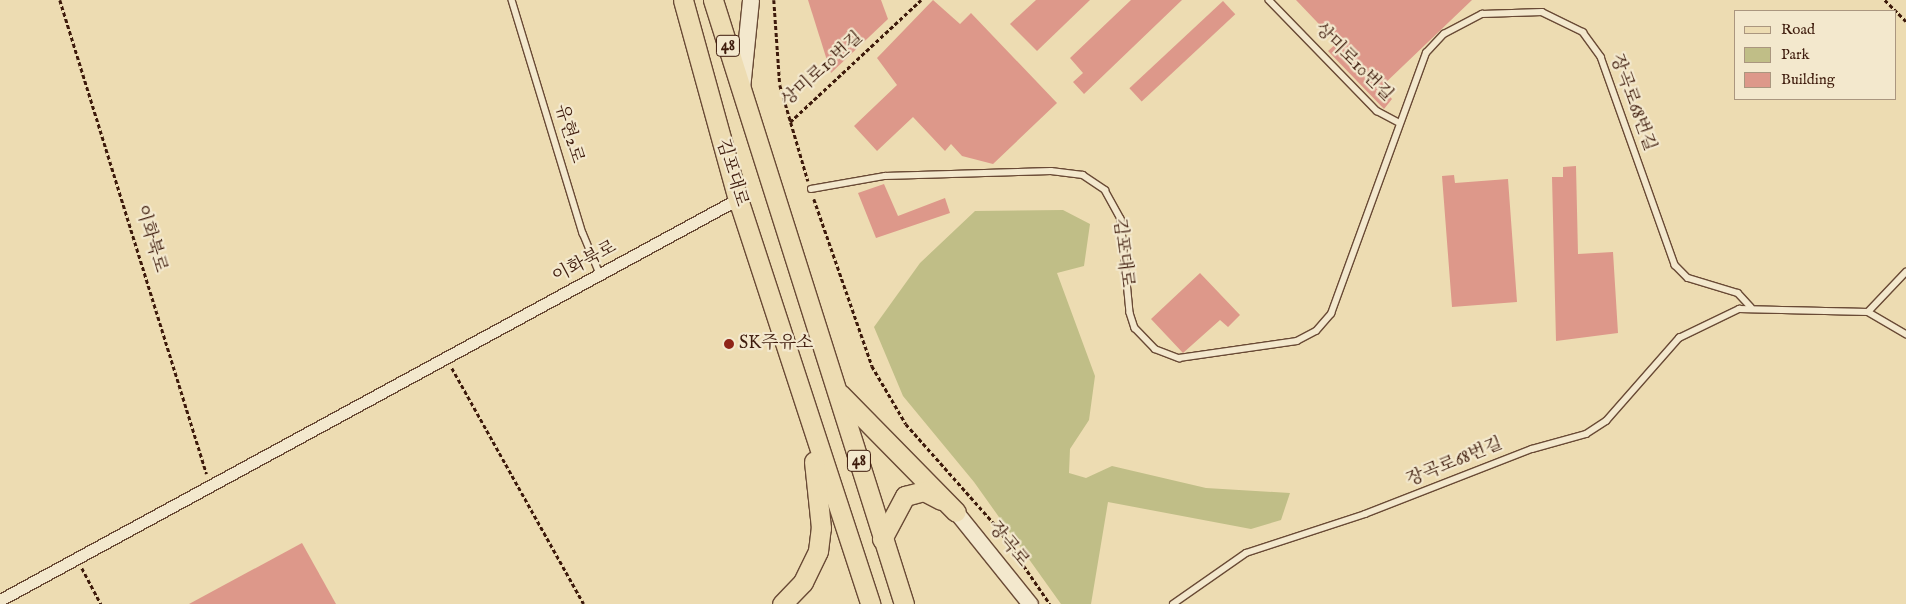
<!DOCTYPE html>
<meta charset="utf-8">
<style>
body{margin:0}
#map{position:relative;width:1906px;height:604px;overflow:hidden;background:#eddcb2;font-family:"IM FELL English","Noto Serif KR",serif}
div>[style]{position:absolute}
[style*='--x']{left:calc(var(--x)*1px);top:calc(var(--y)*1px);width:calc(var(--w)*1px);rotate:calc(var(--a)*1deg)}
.green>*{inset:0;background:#c0be87}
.building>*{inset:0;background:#dd988a;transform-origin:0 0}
.path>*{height:2.5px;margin-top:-1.25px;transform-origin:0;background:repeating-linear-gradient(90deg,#3d1a0b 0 4px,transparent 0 6.5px)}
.roads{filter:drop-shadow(1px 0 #694a35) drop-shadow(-1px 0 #694a35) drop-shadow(0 1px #694a35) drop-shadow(0 -1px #694a35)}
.service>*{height:5.5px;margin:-2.75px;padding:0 2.75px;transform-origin:2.75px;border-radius:2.75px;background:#f3e8cd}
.minor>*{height:11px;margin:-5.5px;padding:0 5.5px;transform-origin:5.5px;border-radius:5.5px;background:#f3e8cd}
.tertiary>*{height:15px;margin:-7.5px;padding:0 7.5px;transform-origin:7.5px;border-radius:7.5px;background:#f3e8cd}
.secondary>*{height:16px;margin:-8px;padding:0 8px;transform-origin:8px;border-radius:8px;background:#f3e8cd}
.primary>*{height:19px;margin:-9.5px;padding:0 9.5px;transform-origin:9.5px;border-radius:9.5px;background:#eddcb2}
.dots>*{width:14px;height:14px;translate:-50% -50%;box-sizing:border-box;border:2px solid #f3e8cd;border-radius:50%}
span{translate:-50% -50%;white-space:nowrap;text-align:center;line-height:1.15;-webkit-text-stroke:4.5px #f3e8cd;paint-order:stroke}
.shield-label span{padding:1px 4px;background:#f3e8cd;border:1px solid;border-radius:4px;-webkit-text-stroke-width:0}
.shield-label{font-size:16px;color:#3d1a0b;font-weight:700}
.street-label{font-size:18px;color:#3d1a0b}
.poi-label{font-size:18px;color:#3d1a0b}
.left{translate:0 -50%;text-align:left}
.legend{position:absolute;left:1734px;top:10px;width:162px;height:90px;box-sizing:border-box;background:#f3e8cd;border:1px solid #aa967f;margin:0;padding:6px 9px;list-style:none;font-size:15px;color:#3d1a0b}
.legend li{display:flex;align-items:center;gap:10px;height:25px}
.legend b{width:25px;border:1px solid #aa967f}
</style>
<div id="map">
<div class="green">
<i style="clip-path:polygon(1063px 210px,1090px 224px,1084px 266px,1057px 273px,1095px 376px,1089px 420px,1070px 449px,1069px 473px,1086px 478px,1112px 466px,1206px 488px,1290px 493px,1281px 520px,1251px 529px,1108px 502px,1091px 604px,1061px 604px,974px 482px,903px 396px,874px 327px,920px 263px,975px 211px)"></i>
</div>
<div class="building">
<i style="clip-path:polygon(808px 0,881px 0,888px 19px,831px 73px)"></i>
<i style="clip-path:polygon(933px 0,960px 24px,971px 13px,1057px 103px,993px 164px,962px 156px,951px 144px,945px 151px,913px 117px,877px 151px,854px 126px,897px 85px,877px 58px)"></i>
<i style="clip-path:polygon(1036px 0,1090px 0,1037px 51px,1010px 24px)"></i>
<i style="clip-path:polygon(1131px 0,1182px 0,1084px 94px,1073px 82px,1083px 73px,1070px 58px)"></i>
<i style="clip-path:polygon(1296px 0,1472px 0,1381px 87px,1392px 99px,1384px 109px,1328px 51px,1337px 43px)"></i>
<i style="left:1223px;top:1px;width:18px;height:128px;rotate:47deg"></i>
<i style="clip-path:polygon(1576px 166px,1578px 254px,1613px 252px,1618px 333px,1556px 341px,1552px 177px,1563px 177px,1563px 167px)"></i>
<i style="clip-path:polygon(1454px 175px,1455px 183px,1508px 179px,1517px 302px,1452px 307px,1442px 176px)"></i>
<i style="clip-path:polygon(884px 184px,898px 216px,945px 198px,950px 213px,876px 238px,858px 193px)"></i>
<i style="clip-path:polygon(1200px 273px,1240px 315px,1228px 327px,1220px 320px,1183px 353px,1151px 319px)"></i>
<i style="clip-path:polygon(302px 543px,336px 604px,189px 604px)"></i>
</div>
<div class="path">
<i style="--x:60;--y:0;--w:496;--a:72.8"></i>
<i style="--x:774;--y:0;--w:85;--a:86"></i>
<i style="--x:780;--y:85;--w:100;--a:73.7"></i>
<i style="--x:1885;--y:0;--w:30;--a:45"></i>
<i style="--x:790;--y:122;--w:179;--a:-43"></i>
<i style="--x:814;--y:199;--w:177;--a:70.8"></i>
<i style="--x:872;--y:366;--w:67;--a:59.6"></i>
<i style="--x:906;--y:424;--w:139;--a:48.5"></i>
<i style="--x:998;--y:528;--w:92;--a:55.6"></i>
<i style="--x:452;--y:368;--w:270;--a:60.8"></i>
<i style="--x:82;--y:568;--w:41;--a:62.2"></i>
</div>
<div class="roads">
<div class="service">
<i style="--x:512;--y:0;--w:244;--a:73.1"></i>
<i style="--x:583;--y:233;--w:44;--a:67.5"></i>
<i style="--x:1269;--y:0;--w:155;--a:45.8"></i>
<i style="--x:1377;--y:111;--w:24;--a:28"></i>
<i style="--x:811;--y:189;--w:75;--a:-10"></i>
<i style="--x:885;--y:176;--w:166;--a:-1.7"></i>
<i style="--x:1051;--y:171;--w:32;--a:7"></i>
<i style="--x:1083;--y:175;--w:27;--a:34"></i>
<i style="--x:1105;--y:190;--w:33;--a:61"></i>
<i style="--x:1121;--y:219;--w:94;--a:84.5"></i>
<i style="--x:1130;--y:313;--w:16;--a:72"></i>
<i style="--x:1135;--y:328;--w:29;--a:46"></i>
<i style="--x:1155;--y:349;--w:26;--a:21"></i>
<i style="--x:1179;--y:358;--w:119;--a:-8.2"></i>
<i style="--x:1297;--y:341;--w:21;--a:-28"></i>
<i style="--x:1316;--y:331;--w:23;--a:-49"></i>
<i style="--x:1331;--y:314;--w:278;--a:-70"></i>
<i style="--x:1426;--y:53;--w:26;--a:-47"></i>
<i style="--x:1444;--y:34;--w:43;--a:-27.8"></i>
<i style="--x:1482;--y:14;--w:60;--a:-1.9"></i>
<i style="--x:1542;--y:12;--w:46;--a:26"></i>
<i style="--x:1583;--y:32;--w:31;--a:54"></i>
<i style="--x:1601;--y:57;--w:221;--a:70.4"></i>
<i style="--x:1675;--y:265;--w:18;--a:45"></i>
<i style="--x:1688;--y:278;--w:52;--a:16.7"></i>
<i style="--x:1738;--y:293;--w:19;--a:47"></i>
<i style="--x:1868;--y:312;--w:55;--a:-46.5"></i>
<i style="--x:1173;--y:604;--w:89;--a:-34.9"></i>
<i style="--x:1246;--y:553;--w:125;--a:-18.1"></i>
<i style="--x:1365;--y:514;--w:179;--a:-21.3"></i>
<i style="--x:1532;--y:449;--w:56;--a:-15.5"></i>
<i style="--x:1586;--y:434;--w:24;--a:-33"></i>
<i style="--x:1606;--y:421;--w:111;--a:-48.7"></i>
<i style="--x:1679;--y:338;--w:67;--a:-25.8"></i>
<i style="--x:1739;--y:309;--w:129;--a:1.3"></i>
<i style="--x:1868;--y:312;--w:44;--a:30.1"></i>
</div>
<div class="minor">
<i style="--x:0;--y:600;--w:840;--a:-28.52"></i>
</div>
<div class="tertiary">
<i style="--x:956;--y:512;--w:118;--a:51.2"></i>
</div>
<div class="secondary">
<i style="--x:742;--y:89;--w:89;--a:-84.2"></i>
</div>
<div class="primary">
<i style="--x:683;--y:0;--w:206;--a:74.6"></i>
<i style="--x:738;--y:199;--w:426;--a:71.9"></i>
<i style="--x:713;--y:0;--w:633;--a:72.45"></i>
<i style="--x:840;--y:394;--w:165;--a:45.5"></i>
<i style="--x:882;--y:539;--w:49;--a:-61.9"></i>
<i style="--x:905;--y:496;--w:20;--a:-15"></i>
<i style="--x:924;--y:491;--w:19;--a:28"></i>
<i style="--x:782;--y:604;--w:30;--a:-46"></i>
<i style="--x:803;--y:582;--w:34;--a:-64"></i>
<i style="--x:818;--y:551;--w:23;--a:-83"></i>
<i style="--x:821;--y:528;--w:67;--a:-96"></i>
</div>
</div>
<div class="dots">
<i style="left:729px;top:344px;background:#8f2418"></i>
</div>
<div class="shield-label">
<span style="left:728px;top:46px">48</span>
<span style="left:859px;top:461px">48</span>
</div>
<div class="street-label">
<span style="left:1353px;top:63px;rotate:45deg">상미로10번길</span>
<span style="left:823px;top:70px;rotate:-42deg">상미로10번길</span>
<span style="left:1632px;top:103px;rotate:70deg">장곡로68번길</span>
<span style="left:568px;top:134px;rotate:73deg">유현2로</span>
<span style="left:731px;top:173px;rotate:73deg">김포대로</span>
<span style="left:150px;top:239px;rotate:73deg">이화북로</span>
<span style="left:1122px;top:253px;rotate:83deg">김포대로</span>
<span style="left:585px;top:263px;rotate:-28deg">이화북로</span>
<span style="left:1455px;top:463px;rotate:-22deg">장곡로68번길</span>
<span style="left:1008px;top:545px;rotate:51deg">장곡로</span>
</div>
<div class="poi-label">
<span class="left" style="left:739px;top:344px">SK주유소</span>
</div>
<ul class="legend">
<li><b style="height:6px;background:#eddcb2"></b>Road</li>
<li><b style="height:14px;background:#c0be87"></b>Park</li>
<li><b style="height:14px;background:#dd988a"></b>Building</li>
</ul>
</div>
